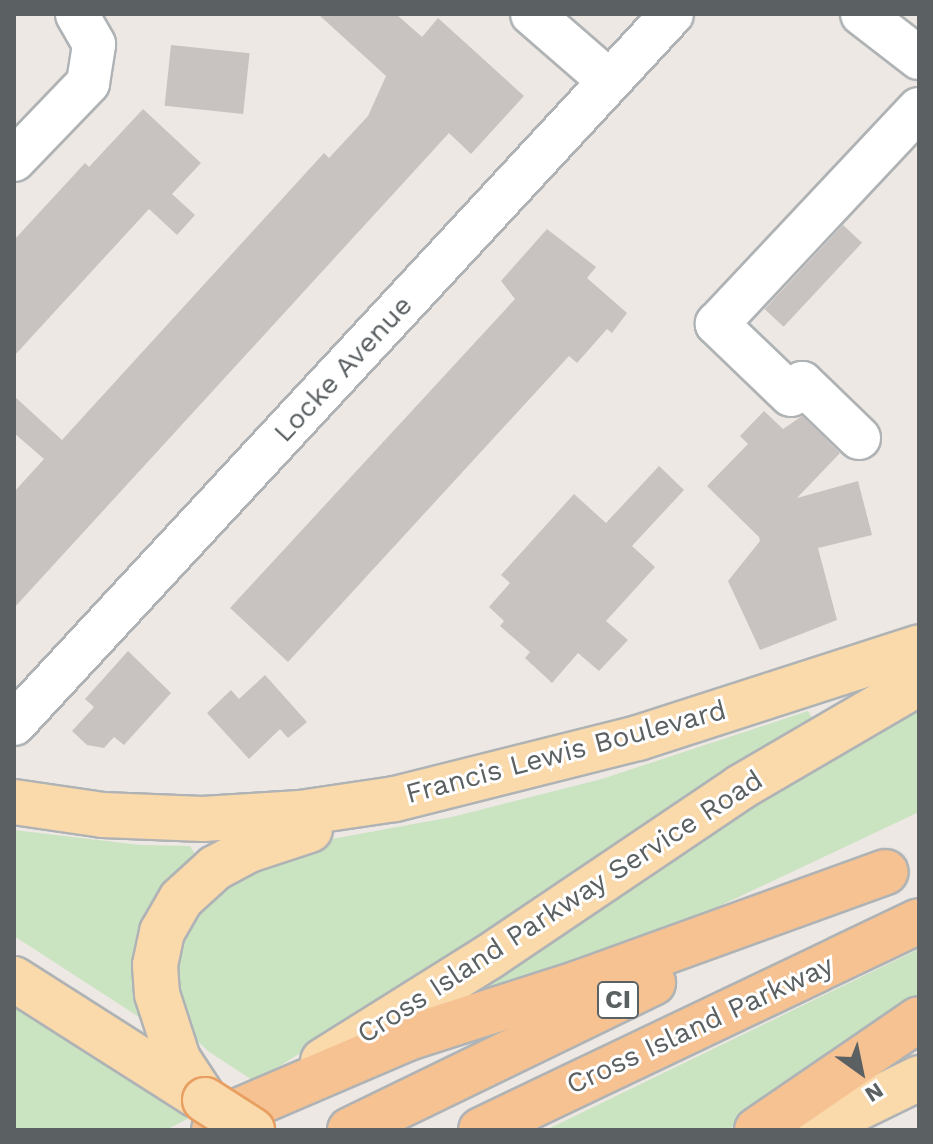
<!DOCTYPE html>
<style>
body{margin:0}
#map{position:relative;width:933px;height:1144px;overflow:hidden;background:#ede8e3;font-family:"Work Sans",sans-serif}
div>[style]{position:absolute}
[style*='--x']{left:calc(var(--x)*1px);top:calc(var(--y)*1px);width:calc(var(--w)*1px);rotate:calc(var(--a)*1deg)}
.green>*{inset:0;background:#cae3c1}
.building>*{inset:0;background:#c8c3c0;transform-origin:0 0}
.roads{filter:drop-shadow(2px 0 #afb3b5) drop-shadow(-2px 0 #afb3b5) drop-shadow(0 2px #afb3b5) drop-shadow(0 -2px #afb3b5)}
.minor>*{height:42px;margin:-21px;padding:0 21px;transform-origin:21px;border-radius:21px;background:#fff}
.major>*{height:44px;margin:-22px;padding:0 22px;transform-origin:22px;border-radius:22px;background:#fad9ab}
.highway>*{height:44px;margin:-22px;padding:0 22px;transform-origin:22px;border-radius:22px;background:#f6c291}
.bridges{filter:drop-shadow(2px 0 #e89f61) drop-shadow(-2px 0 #e89f61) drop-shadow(0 2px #e89f61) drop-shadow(0 -2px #e89f61)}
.major-bridge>*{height:44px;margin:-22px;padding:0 22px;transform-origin:22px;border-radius:22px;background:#fad9ab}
span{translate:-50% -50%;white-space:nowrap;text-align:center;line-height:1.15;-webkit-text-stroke:6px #fff;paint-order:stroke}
.shield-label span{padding:2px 6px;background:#fff;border:2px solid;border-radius:6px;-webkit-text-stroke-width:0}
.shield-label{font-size:26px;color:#5b6163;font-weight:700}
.street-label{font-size:28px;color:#5b6163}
.frame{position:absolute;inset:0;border:16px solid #5b6163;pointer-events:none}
.north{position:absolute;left:821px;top:1032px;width:80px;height:80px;-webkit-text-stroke:6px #fff;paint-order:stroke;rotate:147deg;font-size:22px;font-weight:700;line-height:32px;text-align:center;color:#5b6163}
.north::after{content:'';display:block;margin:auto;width:28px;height:36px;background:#5b6163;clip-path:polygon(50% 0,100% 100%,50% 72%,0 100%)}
</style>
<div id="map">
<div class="green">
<i style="clip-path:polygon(919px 702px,919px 812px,630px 948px,432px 1009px,622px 885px)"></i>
<i style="clip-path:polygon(808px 711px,815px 723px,255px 1082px,208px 1051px,182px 1026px,171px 991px,191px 904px,240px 868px,321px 841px,452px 817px,602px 779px)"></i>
<i style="clip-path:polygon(14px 830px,140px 845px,190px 846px,196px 855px,146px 1016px,139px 1017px,14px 936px)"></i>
<i style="clip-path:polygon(919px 949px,919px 1003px,728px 1130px,546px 1130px)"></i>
<i style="clip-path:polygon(14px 1005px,189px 1118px,166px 1130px,14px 1130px)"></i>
</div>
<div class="building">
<i style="clip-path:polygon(318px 14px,396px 14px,422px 37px,438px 18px,524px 96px,471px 154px,449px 133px,14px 608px,14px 492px,44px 459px,14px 433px,14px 396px,62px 440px,324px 153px,329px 158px,368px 116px,386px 76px)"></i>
<i style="left:171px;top:45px;width:79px;height:61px;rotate:6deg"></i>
<i style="clip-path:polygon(143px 109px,201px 163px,172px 194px,195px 215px,177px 235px,149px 209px,14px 356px,14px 240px,85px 163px,89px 167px)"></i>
<i style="left:843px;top:225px;width:26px;height:115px;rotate:43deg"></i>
<i style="clip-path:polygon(547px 229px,596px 267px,587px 278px,627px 313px,612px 333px,607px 329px,577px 363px,569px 356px,288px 662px,230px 608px,515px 299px,501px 281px)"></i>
<i style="clip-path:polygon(764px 411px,783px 429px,802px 416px,840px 453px,797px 498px,858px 481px,872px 535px,818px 548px,837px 620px,760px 650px,728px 581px,760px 541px,759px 537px,707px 486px,748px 444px,740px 436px)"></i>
<i style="clip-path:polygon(659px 466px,684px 490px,632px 546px,655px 567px,606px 621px,628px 640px,599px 671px,578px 653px,552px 683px,525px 658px,530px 652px,500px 626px,504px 621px,489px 607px,510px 583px,501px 575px,574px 494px,606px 523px)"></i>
<i style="clip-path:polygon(128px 651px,171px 693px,124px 745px,114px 737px,104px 748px,87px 745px,72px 731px,94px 707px,85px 699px)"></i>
<i style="clip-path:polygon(265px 675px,307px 722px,288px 738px,280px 729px,249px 759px,207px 713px,231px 690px,239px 699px)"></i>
</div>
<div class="roads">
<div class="minor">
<i style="--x:532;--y:14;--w:102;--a:41"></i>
<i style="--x:862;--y:14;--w:72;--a:37.7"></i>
<i style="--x:14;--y:160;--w:107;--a:-46.1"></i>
<i style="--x:88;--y:83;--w:39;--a:-81"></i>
<i style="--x:94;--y:44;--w:34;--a:-120"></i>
<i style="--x:859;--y:438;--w:79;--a:-136"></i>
<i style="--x:802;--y:383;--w:16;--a:133"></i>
<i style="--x:791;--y:395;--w:103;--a:-136.2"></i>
<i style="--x:717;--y:324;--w:295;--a:-46.8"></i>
<i style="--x:14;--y:724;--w:968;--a:-47.18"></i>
</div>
<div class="major">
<i style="--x:14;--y:802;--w:90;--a:8.3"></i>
<i style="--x:103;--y:815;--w:100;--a:2.3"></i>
<i style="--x:203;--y:819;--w:97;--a:-3.5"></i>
<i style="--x:300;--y:813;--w:96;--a:-8.4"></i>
<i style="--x:395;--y:799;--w:251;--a:-14.1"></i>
<i style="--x:638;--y:738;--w:295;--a:-17.9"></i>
<i style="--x:14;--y:979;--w:216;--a:32.5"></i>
<i style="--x:323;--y:1061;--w:196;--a:-32.1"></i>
<i style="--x:489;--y:957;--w:304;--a:-34"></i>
<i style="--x:741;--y:787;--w:206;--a:-30.3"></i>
<i style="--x:205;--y:1100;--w:49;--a:-123.4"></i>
<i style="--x:178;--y:1059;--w:68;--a:-107.9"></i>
<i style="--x:157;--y:994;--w:29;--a:-94"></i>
<i style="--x:155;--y:965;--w:34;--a:-78"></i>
<i style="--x:162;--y:932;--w:38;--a:-60"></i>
<i style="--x:181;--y:899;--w:46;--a:-42.4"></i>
<i style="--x:215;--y:868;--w:38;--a:-28"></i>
<i style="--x:249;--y:850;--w:64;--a:-18.2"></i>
<i style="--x:813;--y:1130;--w:118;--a:-26.1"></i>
</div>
<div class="highway">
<i style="--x:214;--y:1130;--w:23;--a:-43"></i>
<i style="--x:231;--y:1114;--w:196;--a:-23.2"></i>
<i style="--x:411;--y:1037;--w:176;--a:-17.8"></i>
<i style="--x:579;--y:983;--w:326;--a:-19.9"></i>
<i style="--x:350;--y:1130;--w:337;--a:-25.9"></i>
<i style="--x:481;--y:1130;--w:485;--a:-25.5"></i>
<i style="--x:757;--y:1130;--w:196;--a:-34.4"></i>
</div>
</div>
<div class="bridges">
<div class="major-bridge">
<i style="--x:205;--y:1100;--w:56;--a:32.6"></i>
</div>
</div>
<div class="shield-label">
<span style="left:618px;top:1000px">CI</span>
</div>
<div class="street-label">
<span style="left:343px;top:369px;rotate:-47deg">Locke Avenue</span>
<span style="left:566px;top:752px;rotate:-15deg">Francis Lewis Boulevard</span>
<span style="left:560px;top:907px;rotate:-33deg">Cross Island Parkway Service Road</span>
<span style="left:700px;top:1025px;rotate:-25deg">Cross Island Parkway</span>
</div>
<div class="frame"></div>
<div class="north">N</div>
</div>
